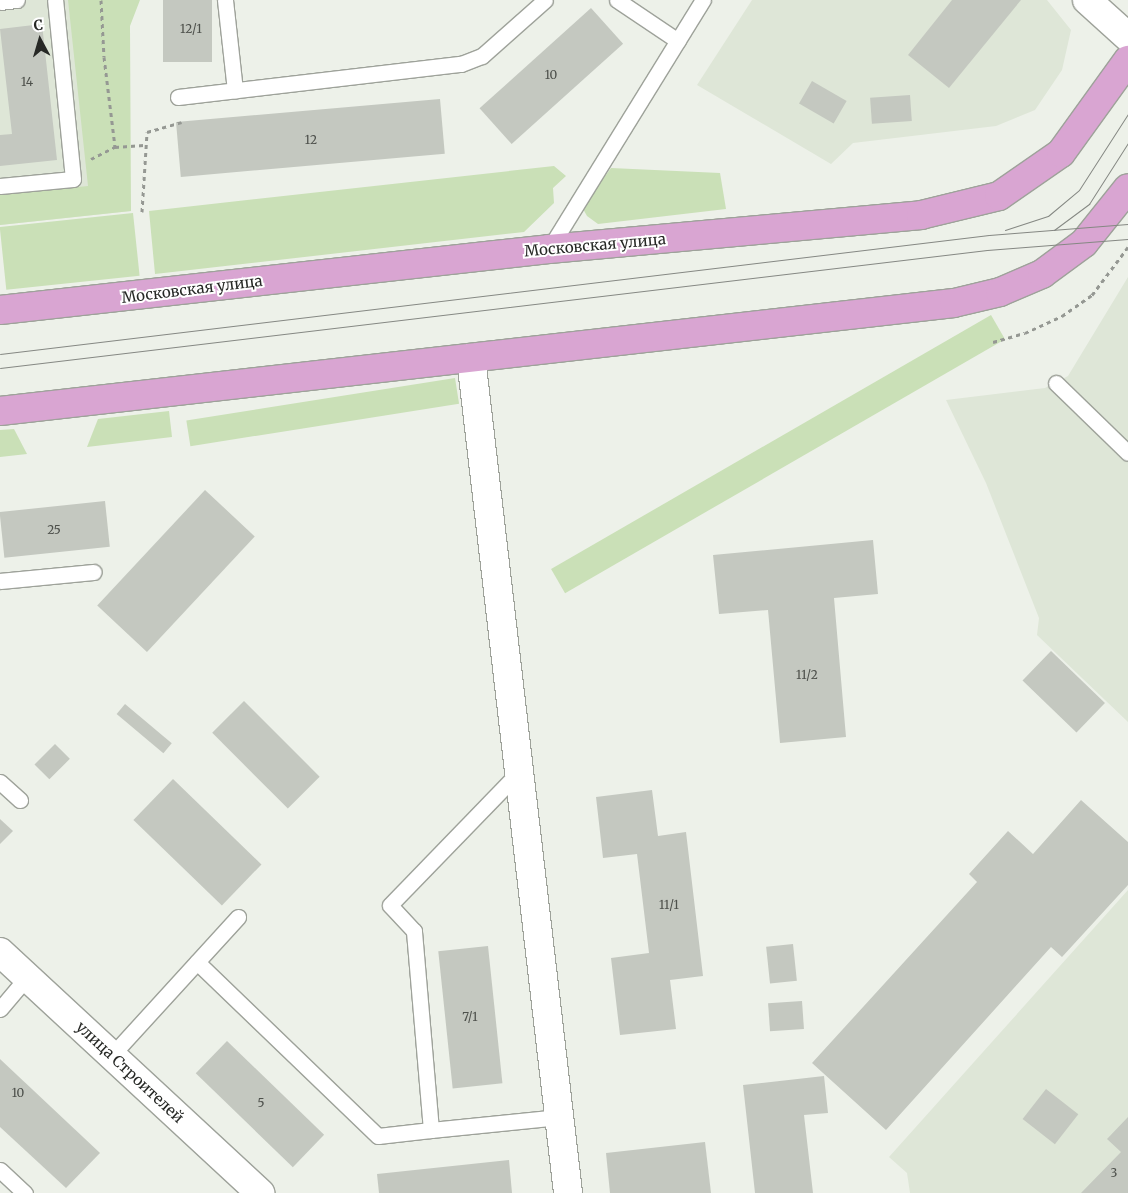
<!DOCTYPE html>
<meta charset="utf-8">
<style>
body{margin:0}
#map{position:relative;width:1128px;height:1193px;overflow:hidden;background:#edf1e9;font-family:Merriweather,serif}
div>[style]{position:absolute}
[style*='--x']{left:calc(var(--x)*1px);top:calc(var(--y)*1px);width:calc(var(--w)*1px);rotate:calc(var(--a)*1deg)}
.built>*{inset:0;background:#dee6d7}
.green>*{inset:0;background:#cae0b7;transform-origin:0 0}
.building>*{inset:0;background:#c4c8c0;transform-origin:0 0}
.path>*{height:3px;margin-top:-1.5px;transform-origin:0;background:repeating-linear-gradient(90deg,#959893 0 4px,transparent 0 8px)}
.roads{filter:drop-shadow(1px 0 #9ea29a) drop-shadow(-1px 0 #9ea29a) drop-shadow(0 1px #9ea29a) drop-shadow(0 -1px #9ea29a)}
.service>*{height:15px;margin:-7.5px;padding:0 7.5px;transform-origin:7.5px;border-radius:7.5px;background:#fff}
.minor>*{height:28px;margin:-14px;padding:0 14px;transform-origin:14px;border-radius:14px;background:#fff}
.tertiary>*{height:28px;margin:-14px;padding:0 14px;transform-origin:14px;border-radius:14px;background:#fff}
.secondary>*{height:28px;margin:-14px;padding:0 14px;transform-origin:14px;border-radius:14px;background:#fff}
.primary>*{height:28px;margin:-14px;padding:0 14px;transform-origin:14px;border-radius:14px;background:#d9a5d2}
.tram>*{height:1px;margin:-0.5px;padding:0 0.5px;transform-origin:0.5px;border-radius:0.5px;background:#858883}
span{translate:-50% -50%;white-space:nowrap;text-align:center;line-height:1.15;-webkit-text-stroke:4px #fff;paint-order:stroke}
.number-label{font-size:12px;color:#4e514c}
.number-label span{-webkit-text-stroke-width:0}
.street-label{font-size:15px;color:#272926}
.north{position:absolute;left:15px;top:15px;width:50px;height:50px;-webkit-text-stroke:4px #fff;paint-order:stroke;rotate:354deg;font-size:14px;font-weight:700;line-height:20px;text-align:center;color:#272926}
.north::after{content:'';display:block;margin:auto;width:18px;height:22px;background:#272926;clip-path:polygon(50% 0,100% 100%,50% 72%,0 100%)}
</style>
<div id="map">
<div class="built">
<i style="clip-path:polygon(0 0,109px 0,131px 211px,0 225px)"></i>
<i style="clip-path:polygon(752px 0,1047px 0,1071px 30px,1062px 70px,1035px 110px,996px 126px,853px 143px,831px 164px,697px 85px)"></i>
<i style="clip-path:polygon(1128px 277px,1128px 722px,1037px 635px,1039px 618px,986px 483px,946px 400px,1045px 388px,1068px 376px)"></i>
<i style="clip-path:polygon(1128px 890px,1128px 1193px,910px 1193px,907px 1173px,889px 1157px)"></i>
</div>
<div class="green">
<i style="clip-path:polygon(68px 0,140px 0,130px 26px,131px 211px,0 225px,0 195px,88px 186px)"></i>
<i style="clip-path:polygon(554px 166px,566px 176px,553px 188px,554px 203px,524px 232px,155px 274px,149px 211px)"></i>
<i style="clip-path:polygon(611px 168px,720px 173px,726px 209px,598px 224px,587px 216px,582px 207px)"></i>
<i style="left:133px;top:213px;width:63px;height:134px;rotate:84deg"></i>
<i style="left:991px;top:315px;width:28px;height:508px;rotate:60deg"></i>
<i style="left:455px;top:378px;width:26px;height:272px;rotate:81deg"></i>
<i style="clip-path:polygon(169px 411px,172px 437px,87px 447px,98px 419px)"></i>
<i style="clip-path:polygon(14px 429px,27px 454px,0 457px,0 430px)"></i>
</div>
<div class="building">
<i style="left:163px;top:0;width:49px;height:62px"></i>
<i style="clip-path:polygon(952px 0,1021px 0,949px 88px,908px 55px)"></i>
<i style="left:591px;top:8px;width:48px;height:150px;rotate:48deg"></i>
<i style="clip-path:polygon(42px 24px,57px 160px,0 166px,0 135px,12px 134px,0 29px)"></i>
<i style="left:812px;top:81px;width:40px;height:26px;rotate:30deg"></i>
<i style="left:910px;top:95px;width:26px;height:40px;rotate:86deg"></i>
<i style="left:440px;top:99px;width:55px;height:265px;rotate:85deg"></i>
<i style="left:205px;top:490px;width:68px;height:158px;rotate:43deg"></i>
<i style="left:105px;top:501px;width:46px;height:106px;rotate:84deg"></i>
<i style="clip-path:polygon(873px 540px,878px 594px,834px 598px,846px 737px,780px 743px,768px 610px,719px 614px,713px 555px)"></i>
<i style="left:1051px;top:651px;width:75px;height:41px;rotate:44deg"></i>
<i style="left:244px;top:701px;width:107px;height:45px;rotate:45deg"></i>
<i style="left:125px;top:704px;width:61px;height:13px;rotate:40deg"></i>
<i style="left:55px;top:744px;width:21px;height:29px;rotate:45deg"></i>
<i style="left:173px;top:779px;width:123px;height:57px;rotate:44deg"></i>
<i style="clip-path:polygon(652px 790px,658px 836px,686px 832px,703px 976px,670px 980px,676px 1029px,620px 1035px,611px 958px,649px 953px,637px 854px,603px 858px,596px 797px)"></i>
<i style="clip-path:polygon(1081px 800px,1128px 842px,1128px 885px,1062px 957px,1051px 947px,886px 1130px,812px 1063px,977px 882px,969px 874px,1008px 831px,1033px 854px)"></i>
<i style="clip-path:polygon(0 819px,13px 831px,0 844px)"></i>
<i style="left:793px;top:944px;width:37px;height:27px;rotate:84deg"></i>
<i style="left:488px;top:946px;width:138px;height:50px;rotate:84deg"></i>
<i style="left:802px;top:1001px;width:28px;height:34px;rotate:86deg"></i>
<i style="left:227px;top:1041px;width:135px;height:45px;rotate:44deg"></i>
<i style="clip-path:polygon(0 1059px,100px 1153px,66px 1188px,0 1127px)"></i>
<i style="clip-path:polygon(824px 1076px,828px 1113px,804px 1115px,813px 1193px,755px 1193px,743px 1085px)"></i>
<i style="left:1046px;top:1089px;width:41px;height:38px;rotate:38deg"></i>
<i style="clip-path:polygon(1128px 1117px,1128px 1193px,1081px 1193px,1121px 1152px,1107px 1139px)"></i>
<i style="clip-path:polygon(705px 1142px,711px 1193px,610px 1193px,606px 1153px)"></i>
<i style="clip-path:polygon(509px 1160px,512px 1193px,379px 1193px,377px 1174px)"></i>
</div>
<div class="path">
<i style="--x:101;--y:0;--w:57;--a:87"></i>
<i style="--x:104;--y:57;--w:91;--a:83"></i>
<i style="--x:91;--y:159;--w:27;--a:-27"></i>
<i style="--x:115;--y:147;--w:29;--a:-4"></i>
<i style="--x:142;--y:212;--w:80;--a:-86.4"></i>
<i style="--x:147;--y:132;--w:36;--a:-16"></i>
<i style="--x:993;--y:342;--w:33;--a:-16"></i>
<i style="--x:1025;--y:333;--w:41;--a:-24.7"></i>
<i style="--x:1062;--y:316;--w:37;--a:-35"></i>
<i style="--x:1092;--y:295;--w:60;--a:-53.1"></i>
</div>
<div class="roads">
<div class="service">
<i style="--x:225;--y:0;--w:91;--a:83.7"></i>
<i style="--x:617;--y:0;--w:73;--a:33.9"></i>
<i style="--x:0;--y:2;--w:17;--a:-7"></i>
<i style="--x:178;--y:97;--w:285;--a:-6.7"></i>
<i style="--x:461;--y:64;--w:22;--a:-21"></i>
<i style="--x:482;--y:56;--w:84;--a:-41.6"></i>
<i style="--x:0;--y:186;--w:73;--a:-5.5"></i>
<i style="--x:73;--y:179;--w:180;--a:-95.7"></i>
<i style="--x:549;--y:249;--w:293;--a:-58.3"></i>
<i style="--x:1056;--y:383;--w:100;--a:44.2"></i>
<i style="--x:0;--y:581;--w:94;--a:-5.5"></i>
<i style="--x:0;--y:782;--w:27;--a:42"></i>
<i style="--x:197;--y:962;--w:251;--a:43.9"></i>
<i style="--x:378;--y:1136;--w:53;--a:-6.5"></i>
<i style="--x:431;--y:1130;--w:200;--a:-94.9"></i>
<i style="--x:414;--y:931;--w:35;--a:-133"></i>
<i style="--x:390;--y:905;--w:185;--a:-45.9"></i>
<i style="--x:0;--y:1009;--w:42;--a:-49.8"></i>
<i style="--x:112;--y:1055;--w:187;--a:-47.6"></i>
<i style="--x:431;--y:1130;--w:129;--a:-5.8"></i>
<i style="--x:0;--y:1170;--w:34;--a:43"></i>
</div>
<div class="minor">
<i style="--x:471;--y:358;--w:841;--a:83.37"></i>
</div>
<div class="tertiary">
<i style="--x:0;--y:952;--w:355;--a:42.8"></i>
</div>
<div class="secondary">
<i style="--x:1087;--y:0;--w:55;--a:42.1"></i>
</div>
<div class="primary">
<i style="--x:0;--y:310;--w:552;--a:-6.34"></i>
<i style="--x:549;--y:249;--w:374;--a:-5.2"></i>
<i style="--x:921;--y:215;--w:80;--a:-13.7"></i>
<i style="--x:999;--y:196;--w:75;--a:-34.7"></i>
<i style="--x:1061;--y:153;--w:115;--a:-54.2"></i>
<i style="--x:0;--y:411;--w:960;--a:-6.46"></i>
<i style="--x:954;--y:303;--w:47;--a:-13.4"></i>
<i style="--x:1000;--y:292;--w:46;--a:-23.2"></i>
<i style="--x:1042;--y:274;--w:52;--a:-36.4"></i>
<i style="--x:1084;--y:243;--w:70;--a:-51.3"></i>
</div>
</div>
<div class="tram">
<i style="--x:1005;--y:230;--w:45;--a:-18"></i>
<i style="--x:1048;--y:216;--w:40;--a:-40"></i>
<i style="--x:1079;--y:190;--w:90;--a:-57.2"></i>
<i style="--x:1054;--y:230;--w:44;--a:-36.6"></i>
<i style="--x:1089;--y:204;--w:72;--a:-57.4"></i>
<i style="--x:0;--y:354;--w:996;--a:-6.86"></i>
<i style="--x:989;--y:235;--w:139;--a:-4.5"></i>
<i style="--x:0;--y:368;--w:994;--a:-6.82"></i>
<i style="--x:987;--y:250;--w:141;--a:-4.5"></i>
</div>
<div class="number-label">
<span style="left:191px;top:29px">12/1</span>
<span style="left:551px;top:75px">10</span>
<span style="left:27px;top:82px">14</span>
<span style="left:311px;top:140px">12</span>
<span style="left:54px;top:530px">25</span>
<span style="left:807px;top:675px">11/2</span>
<span style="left:669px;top:905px">11/1</span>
<span style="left:470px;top:1017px">7/1</span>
<span style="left:18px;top:1093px">10</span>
<span style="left:261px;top:1103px">5</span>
<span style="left:1114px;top:1173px">3</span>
</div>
<div class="street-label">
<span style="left:595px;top:245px;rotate:-5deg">Московская улица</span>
<span style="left:192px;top:289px;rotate:-7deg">Московская улица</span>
<span style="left:130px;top:1072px;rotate:43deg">улица Строителей</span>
</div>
<div class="north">С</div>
</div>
